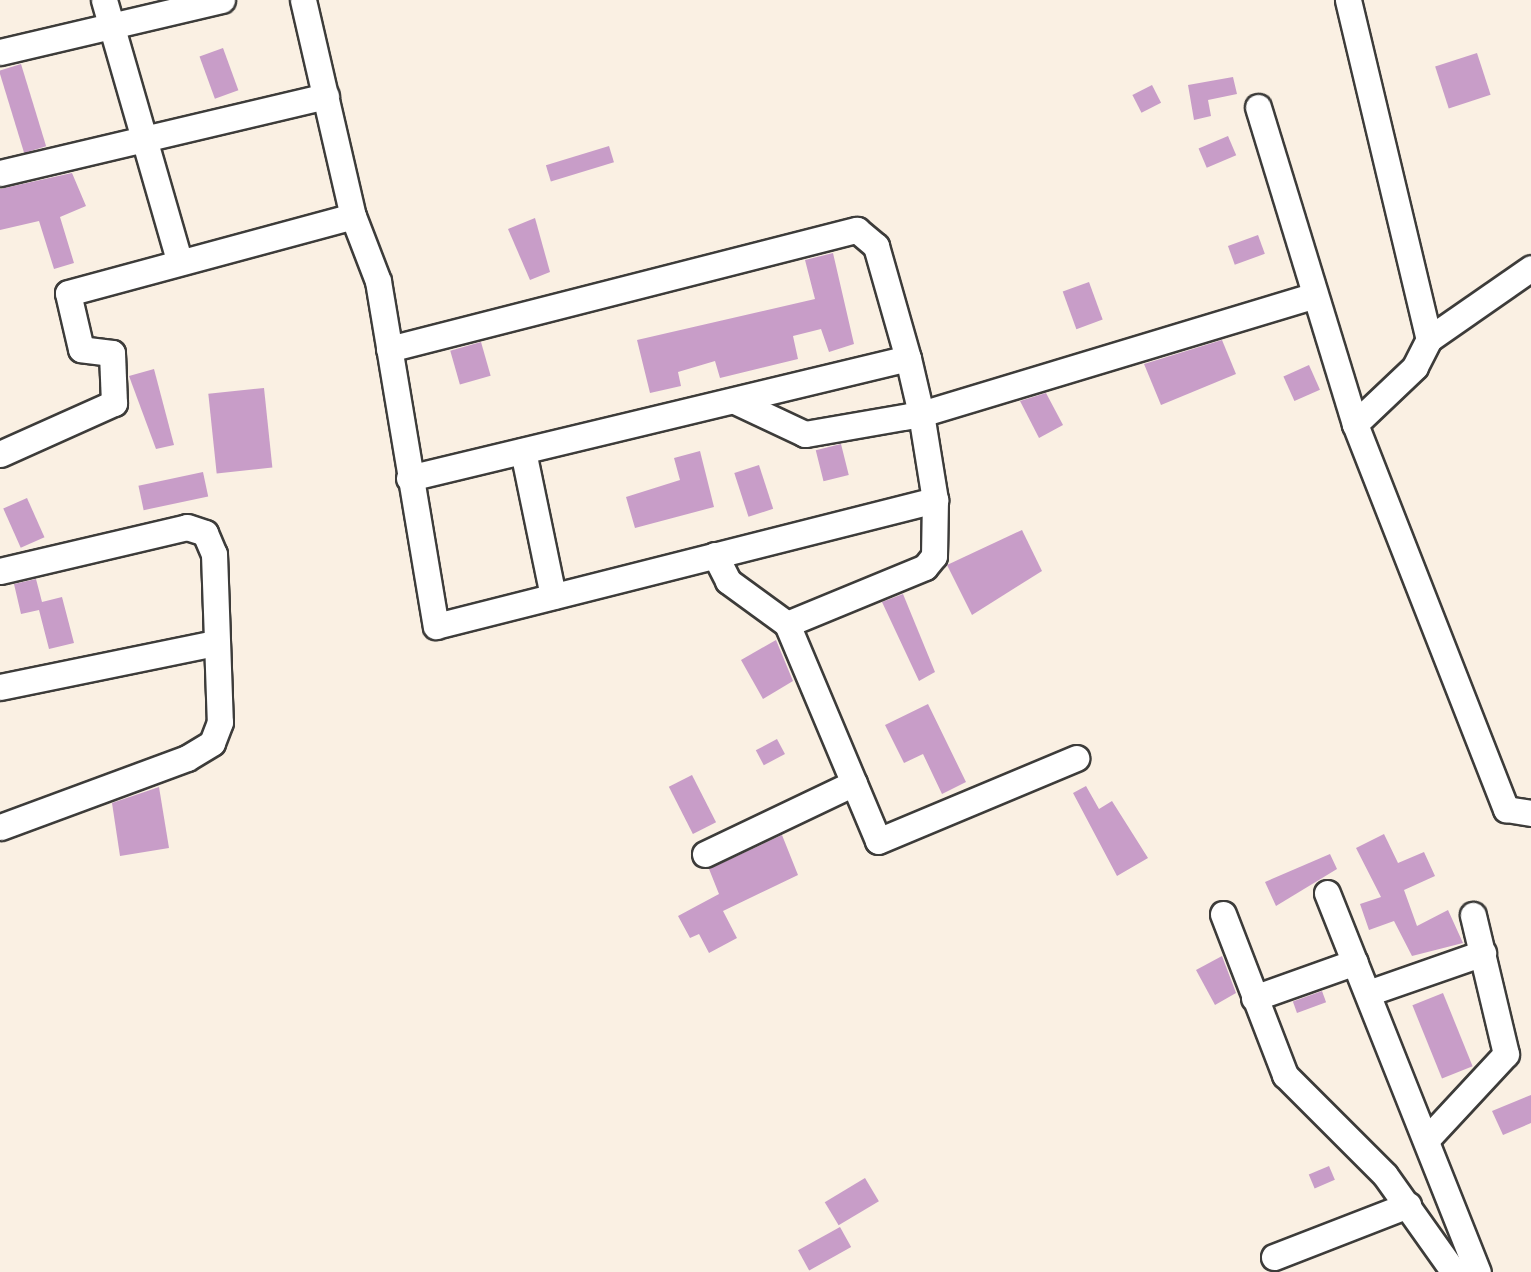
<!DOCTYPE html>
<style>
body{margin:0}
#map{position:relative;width:1531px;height:1272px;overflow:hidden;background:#faf0e3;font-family:"Patrick Hand",sans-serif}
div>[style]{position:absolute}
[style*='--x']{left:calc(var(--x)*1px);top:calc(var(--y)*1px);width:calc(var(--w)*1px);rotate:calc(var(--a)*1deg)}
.building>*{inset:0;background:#c89dc8;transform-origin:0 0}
.roads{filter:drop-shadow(2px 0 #3d3c3a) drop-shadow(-2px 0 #3d3c3a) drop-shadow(0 2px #3d3c3a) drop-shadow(0 -2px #3d3c3a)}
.minor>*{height:25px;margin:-12.5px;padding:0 12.5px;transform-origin:12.5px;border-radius:12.5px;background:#fff}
span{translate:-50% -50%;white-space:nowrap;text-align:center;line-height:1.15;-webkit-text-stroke:8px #fff;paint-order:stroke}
</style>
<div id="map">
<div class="building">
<i style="left:223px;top:48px;width:45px;height:25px;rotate:70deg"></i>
<i style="left:1477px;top:53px;width:44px;height:44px;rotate:72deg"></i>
<i style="left:21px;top:64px;width:86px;height:23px;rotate:73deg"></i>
<i style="clip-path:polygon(1233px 77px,1237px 94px,1208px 100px,1211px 116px,1194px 120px,1188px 85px)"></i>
<i style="left:1152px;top:85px;width:20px;height:22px;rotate:63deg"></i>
<i style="left:1228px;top:136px;width:21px;height:32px;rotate:67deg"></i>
<i style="left:609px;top:146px;width:17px;height:66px;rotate:73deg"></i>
<i style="clip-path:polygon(72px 173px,86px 206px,60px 217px,74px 263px,54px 269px,39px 221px,0 230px,0 189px)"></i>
<i style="clip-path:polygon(535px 218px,550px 272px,530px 280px,508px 229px)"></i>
<i style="left:1258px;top:235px;width:20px;height:32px;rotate:70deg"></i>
<i style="clip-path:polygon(833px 253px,854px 344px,829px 352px,821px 329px,793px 336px,798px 359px,720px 378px,715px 361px,678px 372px,681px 386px,650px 393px,637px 340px,815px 299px,805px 260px)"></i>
<i style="left:1089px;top:282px;width:40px;height:28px;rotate:70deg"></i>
<i style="clip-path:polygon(1222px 340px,1236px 374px,1161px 405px,1144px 364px)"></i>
<i style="left:481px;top:342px;width:35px;height:32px;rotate:74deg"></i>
<i style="left:1309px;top:365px;width:27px;height:28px;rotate:66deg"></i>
<i style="clip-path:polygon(154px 369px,174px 445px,156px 449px,129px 376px)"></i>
<i style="left:264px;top:388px;width:80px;height:56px;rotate:84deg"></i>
<i style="clip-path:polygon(1046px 393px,1063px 425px,1039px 438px,1020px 401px)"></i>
<i style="left:841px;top:444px;width:32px;height:26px;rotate:76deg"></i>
<i style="clip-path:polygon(700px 451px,714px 507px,635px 528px,626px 497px,680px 480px,674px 458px)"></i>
<i style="left:759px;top:465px;width:46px;height:26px;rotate:72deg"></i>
<i style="left:203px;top:472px;width:25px;height:66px;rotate:78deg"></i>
<i style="left:27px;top:498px;width:43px;height:26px;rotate:66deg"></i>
<i style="clip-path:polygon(1022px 530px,1042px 571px,972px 615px,947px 565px)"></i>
<i style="clip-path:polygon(36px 579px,42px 602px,62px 597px,74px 643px,49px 649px,39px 610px,21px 614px,14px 584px)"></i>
<i style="clip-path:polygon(903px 594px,935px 672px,919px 681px,882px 602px)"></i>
<i style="clip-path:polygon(776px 640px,793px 681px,763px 699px,741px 660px)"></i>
<i style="clip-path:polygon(928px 704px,966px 782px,942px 794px,923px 754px,904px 763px,885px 725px)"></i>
<i style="left:777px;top:739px;width:17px;height:24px;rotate:62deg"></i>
<i style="left:692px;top:775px;width:53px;height:26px;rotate:63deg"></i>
<i style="clip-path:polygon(1086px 786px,1099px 809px,1112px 801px,1148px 858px,1117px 876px,1073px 793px)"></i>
<i style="clip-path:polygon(159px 787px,169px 848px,120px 856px,112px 803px)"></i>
<i style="clip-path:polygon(1384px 834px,1398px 863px,1424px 852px,1435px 876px,1404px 890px,1417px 926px,1448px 910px,1463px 943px,1412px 956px,1394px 921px,1369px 930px,1360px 904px,1381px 897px,1356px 848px)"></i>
<i style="clip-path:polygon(782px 835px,798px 875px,723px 911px,737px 938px,709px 953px,699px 934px,690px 938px,678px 916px,719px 894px,709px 869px)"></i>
<i style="clip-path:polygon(1330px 854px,1337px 869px,1276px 906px,1265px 882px)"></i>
<i style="clip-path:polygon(1222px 956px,1236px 993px,1215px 1005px,1196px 970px)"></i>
<i style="left:1322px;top:991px;width:12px;height:31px;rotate:70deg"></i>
<i style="left:1443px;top:993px;width:79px;height:33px;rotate:68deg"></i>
<i style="clip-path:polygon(1531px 1095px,1531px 1123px,1503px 1135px,1492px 1111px)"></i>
<i style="left:1329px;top:1166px;width:15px;height:22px;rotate:67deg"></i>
<i style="left:865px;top:1178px;width:27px;height:47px;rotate:59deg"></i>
<i style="left:840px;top:1227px;width:23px;height:48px;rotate:61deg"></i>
</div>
<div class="roads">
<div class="minor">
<i style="--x:104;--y:0;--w:270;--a:73.9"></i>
<i style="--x:303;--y:0;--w:222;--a:77"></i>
<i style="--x:1348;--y:0;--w:349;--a:76.6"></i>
<i style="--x:1429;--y:339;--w:31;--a:117"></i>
<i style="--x:1415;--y:367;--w:83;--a:136.5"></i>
<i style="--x:1355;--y:424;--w:414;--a:68.6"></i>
<i style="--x:1506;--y:809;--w:25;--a:9"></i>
<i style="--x:0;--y:52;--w:228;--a:-13.2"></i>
<i style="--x:1258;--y:107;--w:332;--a:73"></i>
<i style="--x:0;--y:173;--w:335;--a:-13.3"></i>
<i style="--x:1429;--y:339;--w:124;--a:-34.8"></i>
<i style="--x:389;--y:349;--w:483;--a:-14.3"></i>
<i style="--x:857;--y:230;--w:25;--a:40"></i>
<i style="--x:876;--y:246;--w:116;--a:74.1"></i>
<i style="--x:523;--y:451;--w:148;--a:78.3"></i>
<i style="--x:0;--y:454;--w:125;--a:-24.1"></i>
<i style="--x:114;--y:403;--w:50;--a:-92.3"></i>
<i style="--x:112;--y:353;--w:31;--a:-173"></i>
<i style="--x:81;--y:349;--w:57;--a:-103.1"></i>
<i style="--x:68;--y:293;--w:295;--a:-15.1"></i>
<i style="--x:353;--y:216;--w:70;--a:69"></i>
<i style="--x:378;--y:281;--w:350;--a:80.5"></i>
<i style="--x:436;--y:626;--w:515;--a:-14.17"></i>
<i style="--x:935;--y:500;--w:87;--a:-99.2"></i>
<i style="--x:921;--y:414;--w:409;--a:-16.8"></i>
<i style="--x:409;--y:478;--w:513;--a:-13.52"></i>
<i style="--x:908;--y:358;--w:57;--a:76.9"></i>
<i style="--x:921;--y:414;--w:118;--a:170.2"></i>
<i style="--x:805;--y:434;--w:77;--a:-154.8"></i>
<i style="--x:715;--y:555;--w:29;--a:63"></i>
<i style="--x:728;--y:581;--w:73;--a:36.1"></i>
<i style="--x:787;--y:624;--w:235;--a:67.2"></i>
<i style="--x:878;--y:841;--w:215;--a:-22.7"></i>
<i style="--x:0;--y:571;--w:192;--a:-13.2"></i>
<i style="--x:187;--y:527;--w:19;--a:18"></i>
<i style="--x:205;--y:533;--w:23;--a:67"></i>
<i style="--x:214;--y:554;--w:168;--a:88"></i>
<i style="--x:220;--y:722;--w:22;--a:111"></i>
<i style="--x:212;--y:743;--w:29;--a:149"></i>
<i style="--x:187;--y:758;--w:199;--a:159.7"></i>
<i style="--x:787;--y:624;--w:149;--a:-22.4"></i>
<i style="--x:925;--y:567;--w:14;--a:-51"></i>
<i style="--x:934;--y:556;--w:56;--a:-89"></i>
<i style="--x:0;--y:687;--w:218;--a:-11.6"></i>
<i style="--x:705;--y:854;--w:165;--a:-25.5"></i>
<i style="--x:1327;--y:893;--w:408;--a:68.3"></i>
<i style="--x:1223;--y:914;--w:173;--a:68.9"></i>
<i style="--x:1285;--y:1075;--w:141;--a:45"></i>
<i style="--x:1385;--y:1175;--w:119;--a:54.6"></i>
<i style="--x:1368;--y:993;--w:122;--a:-19.2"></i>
<i style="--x:1254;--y:998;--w:107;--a:-19.6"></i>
<i style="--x:1427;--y:1139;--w:116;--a:-47.1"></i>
<i style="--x:1506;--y:1054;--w:143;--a:-103.4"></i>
<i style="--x:1274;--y:1257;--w:144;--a:-21.2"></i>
</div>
</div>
</div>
